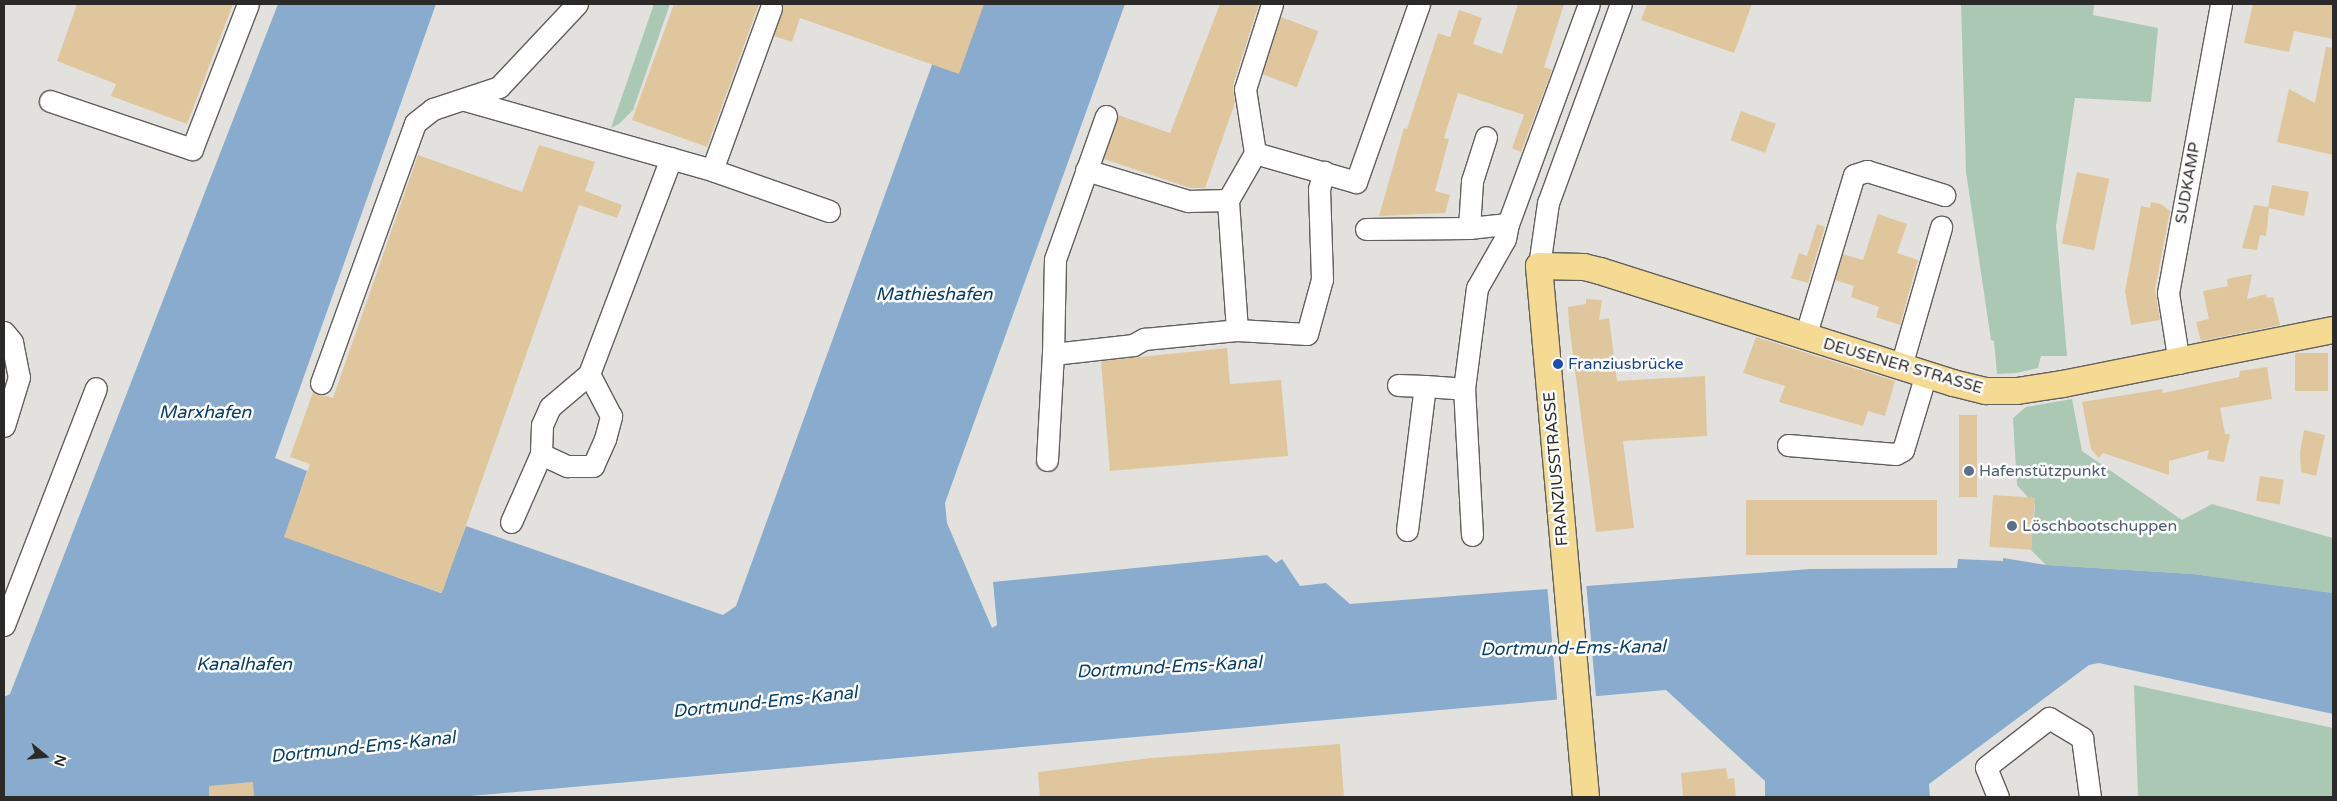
<!DOCTYPE html>
<meta charset="utf-8">
<style>
body{margin:0}
#map{position:relative;width:2337px;height:801px;overflow:hidden;background:#e3e1dd;font-family:"Varela Round",sans-serif}
div>[style]{position:absolute}
[style*='--x']{left:calc(var(--x)*1px);top:calc(var(--y)*1px);width:calc(var(--w)*1px);rotate:calc(var(--a)*1deg)}
.green>*{inset:0;background:#abc8b4}
.water>*{inset:0;background:#89acce}
.pier>*{inset:0;background:#e3e1dd;transform-origin:0 0}
.building>*{inset:0;background:#e0c69c;transform-origin:0 0}
.roads{filter:drop-shadow(1px 0 #625f5c) drop-shadow(-1px 0 #625f5c) drop-shadow(0 1px #625f5c) drop-shadow(0 -1px #625f5c)}
.minor>*{height:21px;margin:-10.5px;padding:0 10.5px;transform-origin:10.5px;border-radius:10.5px;background:#fff}
.major>*{height:26px;margin:-13px;padding:0 13px;transform-origin:13px;border-radius:13px;background:#f5db92}
.dots>*{width:14px;height:14px;translate:-50% -50%;box-sizing:border-box;border:2px solid #fff;border-radius:50%}
span{translate:-50% -50%;white-space:nowrap;text-align:center;line-height:1.15;-webkit-text-stroke:5px #fff;paint-order:stroke}
.street-label{font-size:16px;color:#2b2a28}
.transit-label{font-size:16px;color:#164399}
.left{translate:0 -50%;text-align:left}
.service-label{font-size:16px;color:#4e5e75}
.water-label{font-size:18px;color:#053f6b;font-style:italic}
.frame{position:absolute;inset:0;border:5px solid #2b2a28;pointer-events:none}
.north{position:absolute;left:20px;top:731px;width:50px;height:50px;-webkit-text-stroke:4px #fff;paint-order:stroke;rotate:107deg;font-size:14px;font-weight:700;line-height:20px;text-align:center;color:#2b2a28}
.north::after{content:'';display:block;margin:auto;width:18px;height:22px;background:#2b2a28;clip-path:polygon(50% 0,100% 100%,50% 72%,0 100%)}
</style>
<div id="map">
<div class="green">
<i style="clip-path:polygon(654px 4px,670px 4px,633px 110px,619px 124px,611px 128px)"></i>
<i style="clip-path:polygon(1961px 4px,2094px 4px,2093px 15px,2158px 28px,2151px 102px,2075px 98px,2056px 226px,2067px 356px,2041px 356px,2038px 368px,2016px 373px,1997px 374px,1994px 341px,1991px 340px,1966px 172px)"></i>
<i style="clip-path:polygon(2072px 399px,2082px 451px,2182px 520px,2212px 504px,2333px 538px,2333px 593px,2193px 574px,2046px 565px,2031px 550px,2035px 505px,2017px 485px,2013px 418px,2026px 407px)"></i>
<i style="clip-path:polygon(2134px 685px,2333px 728px,2333px 797px,2138px 797px)"></i>
</div>
<div class="water">
<i style="clip-path:polygon(278px 4px,436px 4px,275px 458px,307px 471px,285px 537px,441px 593px,466px 526px,723px 615px,736px 606px,954px 4px,1125px 4px,945px 503px,947px 523px,992px 628px,997px 625px,993px 582px,1267px 555px,1276px 563px,1282px 559px,1300px 586px,1326px 583px,1350px 604px,1810px 569px,1957px 568px,1958px 559px,2003px 561px,2003px 558px,2046px 565px,2193px 574px,2333px 593px,2333px 714px,2099px 663px,2089px 665px,1929px 784px,1930px 797px,1765px 797px,1765px 781px,1666px 690px,459px 797px,4px 797px,4px 697px,10px 694px)"></i>
</div>
<div class="pier">
<i style="left:1586px;top:582px;width:117px;height:39px;rotate:85deg"></i>
</div>
<div class="building">
<i style="clip-path:polygon(77px 4px,233px 4px,187px 124px,111px 96px,116px 84px,57px 61px)"></i>
<i style="clip-path:polygon(674px 4px,759px 4px,707px 147px,632px 120px)"></i>
<i style="clip-path:polygon(782px 4px,984px 4px,959px 74px,800px 18px,792px 42px,774px 36px)"></i>
<i style="clip-path:polygon(1220px 4px,1259px 4px,1233px 85px,1235px 103px,1205px 188px,1190px 188px,1104px 159px,1118px 115px,1170px 133px)"></i>
<i style="clip-path:polygon(1518px 4px,1564px 4px,1544px 67px,1552px 70px,1521px 152px,1512px 148px,1524px 115px,1458px 93px,1444px 138px,1449px 139px,1435px 191px,1450px 195px,1445px 213px,1379px 216px,1404px 128px,1407px 129px,1438px 33px,1450px 37px,1459px 10px,1482px 18px,1473px 44px,1502px 54px)"></i>
<i style="clip-path:polygon(1647px 4px,1752px 4px,1734px 53px,1641px 20px)"></i>
<i style="clip-path:polygon(2253px 4px,2333px 4px,2333px 39px,2294px 31px,2289px 52px,2244px 43px)"></i>
<i style="left:1281px;top:17px;width:40px;height:60px;rotate:21deg"></i>
<i style="clip-path:polygon(2326px 47px,2333px 48px,2333px 155px,2277px 142px,2289px 89px,2315px 103px)"></i>
<i style="left:1741px;top:111px;width:37px;height:31px;rotate:20deg"></i>
<i style="clip-path:polygon(539px 145px,595px 162px,585px 191px,622px 205px,617px 218px,579px 205px,442px 593px,284px 537px,310px 464px,290px 457px,313px 392px,333px 398px,418px 155px,522px 192px)"></i>
<i style="left:2077px;top:172px;width:33px;height:73px;rotate:12deg"></i>
<i style="clip-path:polygon(2272px 185px,2309px 192px,2304px 216px,2269px 208px,2266px 236px,2260px 235px,2257px 250px,2242px 248px,2254px 205px,2268px 207px)"></i>
<i style="clip-path:polygon(2151px 202px,2161px 204px,2170px 211px,2155px 289px,2160px 320px,2131px 325px,2125px 291px,2141px 206px,2150px 208px)"></i>
<i style="clip-path:polygon(1878px 214px,1907px 224px,1897px 253px,1918px 260px,1900px 325px,1876px 317px,1879px 307px,1851px 297px,1854px 286px,1835px 280px,1843px 254px,1863px 260px)"></i>
<i style="clip-path:polygon(1817px 224px,1825px 227px,1808px 283px,1791px 278px,1799px 253px,1807px 256px)"></i>
<i style="clip-path:polygon(2252px 274px,2247px 299px,2266px 294px,2267px 298px,2273px 297px,2280px 325px,2201px 341px,2196px 322px,2209px 319px,2203px 291px,2228px 286px,2227px 279px)"></i>
<i style="clip-path:polygon(1586px 299px,1602px 300px,1599px 320px,1609px 318px,1617px 381px,1705px 376px,1707px 436px,1623px 441px,1634px 528px,1596px 532px,1569px 324px,1568px 307px,1586px 304px)"></i>
<i style="clip-path:polygon(1756px 337px,1895px 381px,1885px 416px,1868px 411px,1863px 426px,1779px 402px,1785px 386px,1743px 373px)"></i>
<i style="clip-path:polygon(1227px 348px,1230px 384px,1281px 380px,1288px 456px,1110px 471px,1101px 361px)"></i>
<i style="left:2295px;top:353px;width:33px;height:38px"></i>
<i style="clip-path:polygon(2267px 367px,2272px 399px,2220px 408px,2225px 434px,2230px 434px,2224px 462px,2207px 459px,2209px 450px,2169px 461px,2169px 475px,2103px 453px,2099px 458px,2091px 449px,2082px 402px,2162px 389px,2163px 393px,2239px 377px,2240px 371px)"></i>
<i style="left:1959px;top:415px;width:18px;height:82px"></i>
<i style="clip-path:polygon(2304px 430px,2325px 435px,2316px 476px,2301px 472px,2300px 452px)"></i>
<i style="left:2260px;top:476px;width:24px;height:25px;rotate:9deg"></i>
<i style="left:1993px;top:495px;width:42px;height:52px;rotate:4deg"></i>
<i style="left:1937px;top:500px;width:55px;height:191px;rotate:90deg"></i>
<i style="clip-path:polygon(1340px 744px,1344px 797px,1040px 797px,1038px 772px,1151px 758px)"></i>
<i style="clip-path:polygon(1726px 768px,1728px 779px,1734px 778px,1736px 797px,1683px 797px,1681px 773px)"></i>
<i style="clip-path:polygon(253px 782px,254px 797px,209px 797px,209px 786px)"></i>
</div>
<div class="roads">
<div class="minor">
<i style="--x:1272;--y:4;--w:89;--a:107.6"></i>
<i style="--x:1245;--y:89;--w:65;--a:81.1"></i>
<i style="--x:1255;--y:153;--w:105;--a:16"></i>
<i style="--x:1356;--y:182;--w:189;--a:-70.5"></i>
<i style="--x:771;--y:8;--w:172;--a:110"></i>
<i style="--x:712;--y:170;--w:124;--a:19.3"></i>
<i style="--x:465;--y:100;--w:257;--a:15.8"></i>
<i style="--x:50;--y:101;--w:150;--a:18.7"></i>
<i style="--x:192;--y:149;--w:155;--a:-68.9"></i>
<i style="--x:1106;--y:116;--w:152;--a:109.6"></i>
<i style="--x:1055;--y:259;--w:95;--a:91.2"></i>
<i style="--x:1053;--y:354;--w:81;--a:-6.4"></i>
<i style="--x:1133;--y:345;--w:13;--a:-29"></i>
<i style="--x:1144;--y:339;--w:93;--a:-5.5"></i>
<i style="--x:1237;--y:330;--w:70;--a:3.3"></i>
<i style="--x:1307;--y:334;--w:57;--a:-74.7"></i>
<i style="--x:1322;--y:279;--w:90;--a:-91.9"></i>
<i style="--x:1319;--y:189;--w:18;--a:-74"></i>
<i style="--x:1086;--y:170;--w:107;--a:16.9"></i>
<i style="--x:1188;--y:201;--w:40;--a:-1.4"></i>
<i style="--x:1469;--y:228;--w:47;--a:-86.3"></i>
<i style="--x:1472;--y:181;--w:46;--a:-72.3"></i>
<i style="--x:1366;--y:229;--w:103;--a:-0.6"></i>
<i style="--x:1469;--y:228;--w:39;--a:-6"></i>
<i style="--x:1508;--y:224;--w:234;--a:-69.8"></i>
<i style="--x:1539;--y:266;--w:64;--a:-81.9"></i>
<i style="--x:1548;--y:203;--w:212;--a:-69.9"></i>
<i style="--x:1237;--y:330;--w:130;--a:-94"></i>
<i style="--x:1228;--y:200;--w:54;--a:-60.1"></i>
<i style="--x:4;--y:332;--w:13;--a:51"></i>
<i style="--x:12;--y:342;--w:36;--a:79"></i>
<i style="--x:19;--y:377;--w:51;--a:107"></i>
<i style="--x:1805;--y:337;--w:169;--a:-73.2"></i>
<i style="--x:1854;--y:175;--w:14;--a:-17"></i>
<i style="--x:1867;--y:171;--w:81;--a:17.3"></i>
<i style="--x:2179;--y:363;--w:71;--a:-98.9"></i>
<i style="--x:2168;--y:293;--w:294;--a:-79.6"></i>
<i style="--x:1901;--y:366;--w:145;--a:-73.9"></i>
<i style="--x:589;--y:374;--w:51;--a:139.8"></i>
<i style="--x:550;--y:407;--w:20;--a:114"></i>
<i style="--x:542;--y:425;--w:29;--a:92"></i>
<i style="--x:541;--y:454;--w:29;--a:25"></i>
<i style="--x:567;--y:466;--w:26;--a:0"></i>
<i style="--x:593;--y:466;--w:30;--a:-66"></i>
<i style="--x:605;--y:439;--w:24;--a:-75"></i>
<i style="--x:611;--y:416;--w:47;--a:-117.6"></i>
<i style="--x:589;--y:374;--w:231;--a:-69.2"></i>
<i style="--x:321;--y:383;--w:276;--a:-70.1"></i>
<i style="--x:415;--y:123;--w:23;--a:-38"></i>
<i style="--x:433;--y:109;--w:70;--a:-18.4"></i>
<i style="--x:499;--y:87;--w:114;--a:-46.8"></i>
<i style="--x:1398;--y:385;--w:27;--a:2"></i>
<i style="--x:1788;--y:445;--w:108;--a:4.8"></i>
<i style="--x:1896;--y:454;--w:8;--a:-30"></i>
<i style="--x:1903;--y:450;--w:79;--a:-73.2"></i>
<i style="--x:1047;--y:460;--w:106;--a:-86.8"></i>
<i style="--x:511;--y:522;--w:74;--a:-66.2"></i>
<i style="--x:1407;--y:530;--w:145;--a:-82.9"></i>
<i style="--x:1425;--y:386;--w:39;--a:4"></i>
<i style="--x:1472;--y:535;--w:146;--a:-93.1"></i>
<i style="--x:1464;--y:389;--w:102;--a:-82.7"></i>
<i style="--x:1477;--y:288;--w:56;--a:-60.3"></i>
<i style="--x:1505;--y:239;--w:15;--a:-79"></i>
<i style="--x:4;--y:625;--w:254;--a:-68.8"></i>
<i style="--x:1998;--y:797;--w:32;--a:-112"></i>
<i style="--x:1986;--y:767;--w:80;--a:-37.9"></i>
<i style="--x:2049;--y:718;--w:39;--a:31"></i>
<i style="--x:2082;--y:738;--w:60;--a:82.3"></i>
</div>
<div class="major">
<i style="--x:1586;--y:797;--w:533;--a:-95.06"></i>
<i style="--x:1539;--y:266;--w:45;--a:1.3"></i>
<i style="--x:1584;--y:267;--w:16;--a:14"></i>
<i style="--x:1600;--y:271;--w:370;--a:17.6"></i>
<i style="--x:1953;--y:383;--w:34;--a:14"></i>
<i style="--x:1986;--y:391;--w:31;--a:0"></i>
<i style="--x:2017;--y:391;--w:47;--a:-8.7"></i>
<i style="--x:2063;--y:384;--w:275;--a:-11.3"></i>
</div>
</div>
<div class="dots">
<i style="left:1558px;top:364px;background:#1a4fb4"></i>
<i style="left:1969px;top:471px;background:#5c6f8a"></i>
<i style="left:2012px;top:526px;background:#5c6f8a"></i>
</div>
<div class="street-label">
<span style="left:2188px;top:183px;rotate:-80deg">SUDKAMP</span>
<span style="left:1903px;top:366px;rotate:16deg">DEUSENER STRASSE</span>
<span style="left:1556px;top:469px;rotate:-95deg">FRANZIUSSTRASSE</span>
</div>
<div class="transit-label">
<span class="left" style="left:1568px;top:364px">Franziusbrücke</span>
</div>
<div class="service-label">
<span class="left" style="left:1979px;top:471px">Hafenstützpunkt</span>
<span class="left" style="left:2022px;top:526px">Löschbootschuppen</span>
</div>
<div class="water-label">
<span style="left:934px;top:294px">Mathieshafen</span>
<span style="left:205px;top:412px">Marxhafen</span>
<span style="left:1573px;top:648px;rotate:-1deg">Dortmund-Ems-Kanal</span>
<span style="left:244px;top:664px">Kanalhafen</span>
<span style="left:1169px;top:667px;rotate:-3deg">Dortmund-Ems-Kanal</span>
<span style="left:765px;top:702px;rotate:-6deg">Dortmund-Ems-Kanal</span>
<span style="left:363px;top:747px;rotate:-6deg">Dortmund-Ems-Kanal</span>
</div>
<div class="frame"></div>
<div class="north">N</div>
</div>
